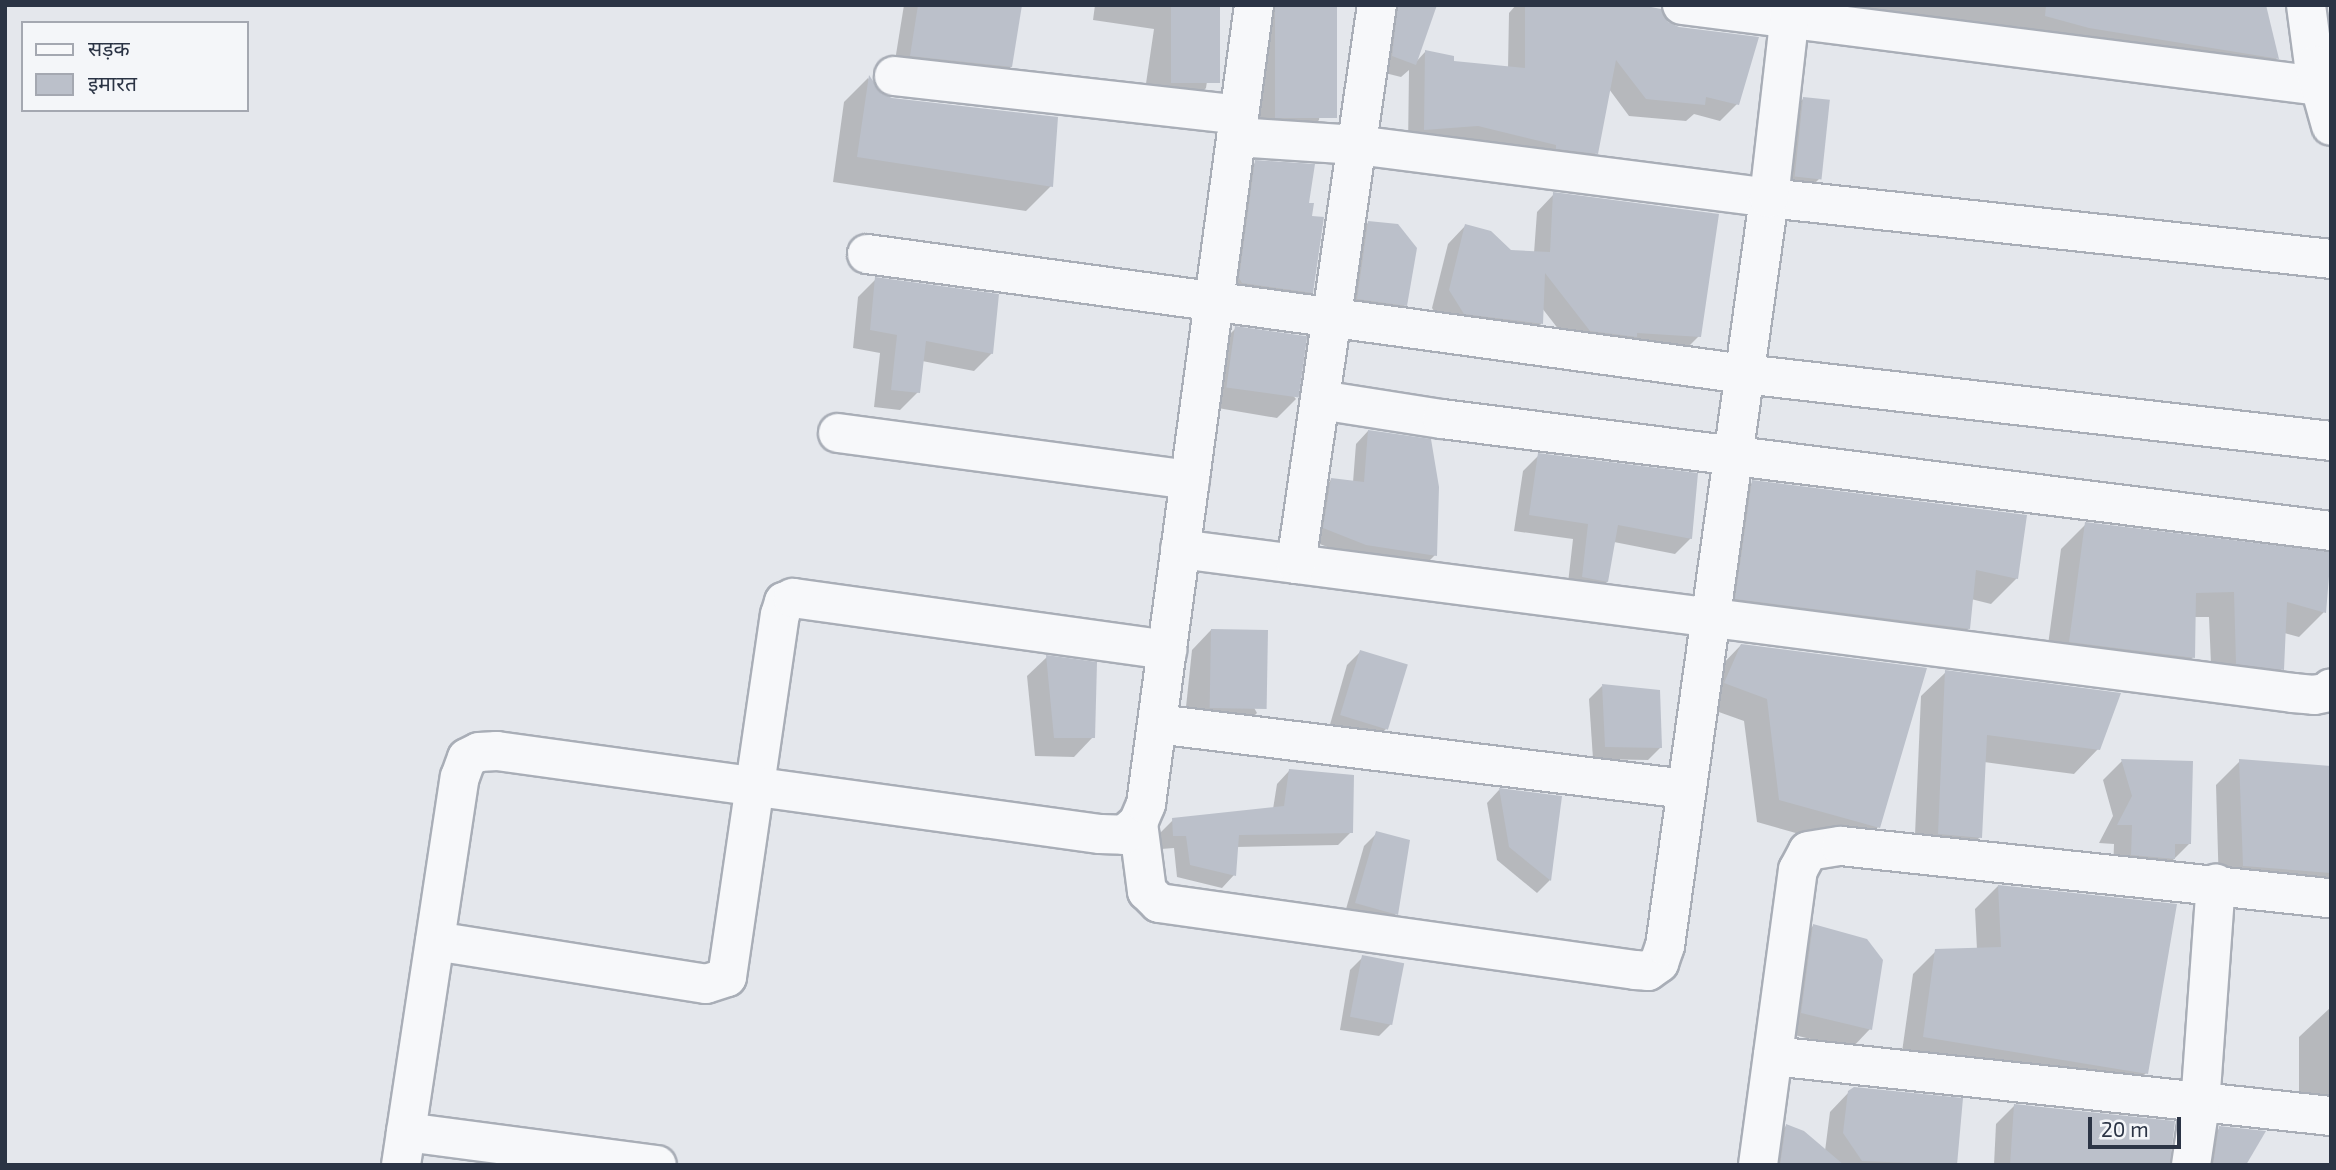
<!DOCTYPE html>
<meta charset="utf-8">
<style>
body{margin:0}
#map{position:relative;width:2336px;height:1170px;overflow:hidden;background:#e4e7ec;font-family:"Exo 2","Noto Sans Devanagari",sans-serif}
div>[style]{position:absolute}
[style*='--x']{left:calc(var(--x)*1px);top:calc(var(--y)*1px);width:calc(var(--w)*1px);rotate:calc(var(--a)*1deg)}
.shadow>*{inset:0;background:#0003}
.building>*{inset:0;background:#bbc0ca;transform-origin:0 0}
.roads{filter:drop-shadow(2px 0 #a9aeb7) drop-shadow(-2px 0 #a9aeb7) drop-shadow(0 2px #a9aeb7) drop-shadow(0 -2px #a9aeb7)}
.minor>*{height:38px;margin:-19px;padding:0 19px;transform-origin:19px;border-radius:19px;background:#f7f8fa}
span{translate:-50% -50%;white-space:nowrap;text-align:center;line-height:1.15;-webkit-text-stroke:7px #f4f6f9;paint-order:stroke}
.frame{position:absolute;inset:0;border:7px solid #2b3445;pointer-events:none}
.legend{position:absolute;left:21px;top:21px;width:228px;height:91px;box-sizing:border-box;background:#f4f6f9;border:2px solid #a4a8b1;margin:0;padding:9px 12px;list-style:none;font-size:21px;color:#2b3445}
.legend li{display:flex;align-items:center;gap:14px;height:35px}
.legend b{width:35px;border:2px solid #a4a8b1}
.scale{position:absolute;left:2088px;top:1117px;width:93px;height:32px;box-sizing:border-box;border:4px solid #2b3445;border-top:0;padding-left:9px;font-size:21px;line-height:24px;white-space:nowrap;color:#2b3445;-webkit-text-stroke:5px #f4f6f9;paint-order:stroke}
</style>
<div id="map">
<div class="shadow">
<i style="clip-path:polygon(904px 5px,1021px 5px,1011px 67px,993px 84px,893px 73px)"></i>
<i style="clip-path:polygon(1095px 5px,1219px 5px,1206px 88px,1190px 104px,1144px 97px,1154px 29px,1093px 20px)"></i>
<i style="clip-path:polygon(1248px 5px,1334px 5px,1319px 120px,1294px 145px,1237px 141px)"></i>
<i style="clip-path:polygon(1381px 5px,1435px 5px,1415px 63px,1425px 52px,1452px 62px,1508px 68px,1509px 13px,1516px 5px,1630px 5px,1667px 23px,1737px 104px,1720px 121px,1694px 114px,1686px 121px,1629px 116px,1609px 89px,1596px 153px,1579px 170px,1408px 146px,1409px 70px,1401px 77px,1381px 72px)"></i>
<i style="clip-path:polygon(1801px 5px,2265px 5px,2277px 58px,2264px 72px,2128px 52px,2016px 26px,2011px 32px)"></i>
<i style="clip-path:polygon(868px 78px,879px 95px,1051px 186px,1026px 211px,833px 182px,844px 102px)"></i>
<i style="clip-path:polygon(1803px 99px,1819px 179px,1806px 192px,1782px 188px,1790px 111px)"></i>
<i style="clip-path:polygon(1256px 162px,1307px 204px,1312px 292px,1294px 309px,1223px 296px,1239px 179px)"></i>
<i style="clip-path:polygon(1554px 194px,1699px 336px,1682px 353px,1573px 348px,1542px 308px,1541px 324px,1524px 341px,1447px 330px,1432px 308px,1448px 244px,1465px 226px,1510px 251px,1534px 253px,1537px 212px)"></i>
<i style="clip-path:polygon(1368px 223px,1405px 305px,1386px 324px,1338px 318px,1349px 242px)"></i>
<i style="clip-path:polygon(876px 279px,992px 353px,974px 371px,922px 361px,918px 392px,900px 410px,874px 407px,880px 353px,853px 348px,858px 297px)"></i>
<i style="clip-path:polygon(1236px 328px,1296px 399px,1277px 418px,1206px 406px,1216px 348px)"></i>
<i style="clip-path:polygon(1368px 431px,1435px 555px,1423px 567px,1353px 557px,1312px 541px,1319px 492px,1331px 480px,1353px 482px,1356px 444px)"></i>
<i style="clip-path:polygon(1539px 455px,1691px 538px,1675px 554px,1614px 542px,1607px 582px,1591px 597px,1567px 592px,1573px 539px,1514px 531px,1523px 471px)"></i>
<i style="clip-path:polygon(1753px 482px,2017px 578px,1991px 604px,1971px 599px,1969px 628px,1943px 654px,1711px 624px,1727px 507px)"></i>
<i style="clip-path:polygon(2086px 524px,2324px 612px,2299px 637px,2284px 633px,2282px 669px,2257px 694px,2212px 688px,2209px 617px,2194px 617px,2193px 657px,2168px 683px,2045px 667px,2061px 549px)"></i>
<i style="clip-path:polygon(1211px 630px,1257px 713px,1237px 733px,1184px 726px,1192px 650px)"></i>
<i style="clip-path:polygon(1741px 645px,1878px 827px,1856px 850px,1757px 822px,1744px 721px,1702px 706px,1718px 669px)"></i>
<i style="clip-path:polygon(1360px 652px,1387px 728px,1374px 741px,1329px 728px,1347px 665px)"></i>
<i style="clip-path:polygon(1047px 657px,1093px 737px,1074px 757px,1035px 756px,1027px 676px)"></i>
<i style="clip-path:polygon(1946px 672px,2098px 749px,2074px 774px,1984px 762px,1980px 837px,1956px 861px,1914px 858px,1921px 696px)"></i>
<i style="clip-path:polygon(1602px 686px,1661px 747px,1648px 760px,1593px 759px,1589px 699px)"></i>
<i style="clip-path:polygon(2122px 761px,2190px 843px,2170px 863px,2113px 874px,2114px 844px,2099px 843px,2113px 816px,2103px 780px)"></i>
<i style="clip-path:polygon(2240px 761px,2331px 767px,2331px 899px,2219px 889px,2216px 785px)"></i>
<i style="clip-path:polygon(1289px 771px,1351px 832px,1338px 845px,1236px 847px,1234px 875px,1222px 888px,1177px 877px,1174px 848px,1161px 849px,1160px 833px,1173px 820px,1273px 809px,1277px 784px)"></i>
<i style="clip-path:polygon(1499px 790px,1560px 797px,1550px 880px,1537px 893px,1497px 860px,1487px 803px)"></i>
<i style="clip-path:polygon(1377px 833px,1396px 914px,1383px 927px,1344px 916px,1364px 846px)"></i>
<i style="clip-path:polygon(1998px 886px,2146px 1073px,2123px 1097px,1901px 1059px,1913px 974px,1936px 951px,1977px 950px,1975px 909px)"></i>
<i style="clip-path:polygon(1813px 926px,1870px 1029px,1851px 1049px,1782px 1032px,1794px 945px)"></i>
<i style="clip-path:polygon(1363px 957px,1392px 1023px,1379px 1036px,1340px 1030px,1350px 970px)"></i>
<i style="clip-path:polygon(2331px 1007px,2331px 1110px,2299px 1110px,2299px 1037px)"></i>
<i style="clip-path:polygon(1849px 1092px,1955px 1165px,1764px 1165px,1767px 1145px,1786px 1126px,1825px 1151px,1830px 1112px)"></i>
<i style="clip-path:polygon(2014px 1106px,2164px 1165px,1994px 1165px,1996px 1124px)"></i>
<i style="clip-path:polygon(2220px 1128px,2244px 1165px,2198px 1165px,2200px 1147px)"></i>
</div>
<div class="building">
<i style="clip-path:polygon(918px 5px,1022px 5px,1012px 67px,910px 56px)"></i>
<i style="left:1171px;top:5px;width:49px;height:78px"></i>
<i style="left:1275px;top:5px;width:62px;height:113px"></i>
<i style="clip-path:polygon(1398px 5px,1437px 5px,1416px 65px,1392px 56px)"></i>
<i style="clip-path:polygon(1525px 5px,1641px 5px,1661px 9px,1668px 22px,1679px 27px,1759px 37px,1739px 105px,1706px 97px,1705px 105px,1646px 99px,1616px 60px,1598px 154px,1556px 149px,1556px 145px,1478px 126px,1424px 130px,1425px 50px,1454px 56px,1454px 61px,1525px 68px)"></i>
<i style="clip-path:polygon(2046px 5px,2266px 5px,2279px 59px,2089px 28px,2045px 16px)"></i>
<i style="clip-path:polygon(869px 75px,881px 93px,892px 98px,1058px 117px,1053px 187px,857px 157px)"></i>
<i style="left:1803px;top:97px;width:27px;height:80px;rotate:6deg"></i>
<i style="clip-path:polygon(1255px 160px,1315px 164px,1309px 203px,1314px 203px,1312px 216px,1324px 217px,1313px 293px,1242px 283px,1239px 278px)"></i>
<i style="clip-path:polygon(1553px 192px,1719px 214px,1701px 337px,1637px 333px,1637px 337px,1590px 331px,1545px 273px,1543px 324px,1464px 314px,1449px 290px,1465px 224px,1491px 231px,1511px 250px,1550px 252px)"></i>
<i style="clip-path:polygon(1368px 221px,1398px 224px,1417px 248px,1407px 306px,1357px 299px)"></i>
<i style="clip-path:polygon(875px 277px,999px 294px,993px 354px,926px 341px,920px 393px,891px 390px,897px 335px,870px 330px)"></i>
<i style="left:1235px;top:326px;width:73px;height:62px;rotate:8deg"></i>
<i style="clip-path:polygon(1368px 430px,1431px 439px,1439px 487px,1437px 556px,1366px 545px,1323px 528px,1331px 478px,1364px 482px)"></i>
<i style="clip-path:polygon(1538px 453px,1698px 473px,1692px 539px,1618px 525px,1608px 582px,1582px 577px,1588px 524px,1529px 515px)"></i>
<i style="clip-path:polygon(1752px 480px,2027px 515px,2018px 579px,1976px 570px,1970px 629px,1735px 599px)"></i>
<i style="clip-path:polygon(2085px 522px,2331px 552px,2326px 613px,2287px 602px,2284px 670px,2236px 664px,2234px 592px,2196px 593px,2195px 658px,2069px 642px)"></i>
<i style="left:1211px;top:629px;width:57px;height:79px;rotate:1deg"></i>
<i style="clip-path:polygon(1741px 644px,1927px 668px,1880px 828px,1779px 800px,1767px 699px,1724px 683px)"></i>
<i style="left:1360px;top:650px;width:50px;height:68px;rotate:17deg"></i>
<i style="clip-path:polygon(1046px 655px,1097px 662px,1095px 738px,1054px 738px)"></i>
<i style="clip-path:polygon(1945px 670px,2121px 693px,2100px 750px,1987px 735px,1982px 838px,1938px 834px)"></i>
<i style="clip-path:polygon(1602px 684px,1660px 690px,1662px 748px,1605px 747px)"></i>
<i style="clip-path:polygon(2121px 759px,2193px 761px,2191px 844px,2175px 844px,2175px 859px,2131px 855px,2132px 825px,2117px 825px,2132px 796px)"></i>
<i style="clip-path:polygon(2239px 759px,2331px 766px,2331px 873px,2243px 866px)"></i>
<i style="clip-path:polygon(1289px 769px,1354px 775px,1353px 833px,1239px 835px,1236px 876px,1190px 865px,1186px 836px,1173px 836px,1172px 818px,1284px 806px)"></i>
<i style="clip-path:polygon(1499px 788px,1562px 796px,1551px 881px,1509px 847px)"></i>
<i style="clip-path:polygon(1376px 831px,1410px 840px,1398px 915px,1355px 903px)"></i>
<i style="clip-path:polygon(1998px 885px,2177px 904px,2148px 1074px,1923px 1037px,1935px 949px,2001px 947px)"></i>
<i style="clip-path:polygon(1813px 924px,1867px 939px,1883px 960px,1872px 1030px,1801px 1013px)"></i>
<i style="left:1362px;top:955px;width:43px;height:63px;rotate:11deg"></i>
<i style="clip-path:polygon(1854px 1087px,1963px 1098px,1957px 1165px,1862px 1161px,1843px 1133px,1848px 1091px)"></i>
<i style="clip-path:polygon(2014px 1104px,2175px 1121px,2170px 1165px,2010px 1165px)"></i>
<i style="clip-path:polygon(1786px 1124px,1804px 1131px,1844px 1165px,1780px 1165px)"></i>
<i style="clip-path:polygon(2219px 1126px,2266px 1131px,2246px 1165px,2213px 1165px)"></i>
</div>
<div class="roads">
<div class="minor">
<i style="--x:1682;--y:5;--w:642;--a:7.25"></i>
<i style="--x:2306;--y:5;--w:61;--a:82.4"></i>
<i style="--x:2314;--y:65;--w:63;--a:74.4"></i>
<i style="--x:894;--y:76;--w:347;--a:6.4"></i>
<i style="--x:1236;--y:137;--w:121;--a:3.8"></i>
<i style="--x:1357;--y:145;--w:415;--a:7.3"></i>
<i style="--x:1769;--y:198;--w:565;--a:6.19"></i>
<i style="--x:867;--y:254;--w:885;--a:7.79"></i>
<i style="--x:1744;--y:374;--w:591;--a:6.51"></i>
<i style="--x:1320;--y:400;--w:123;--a:8.9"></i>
<i style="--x:1442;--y:419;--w:896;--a:7.18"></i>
<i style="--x:838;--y:433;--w:355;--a:7.6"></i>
<i style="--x:1180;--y:549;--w:1122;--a:7.37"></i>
<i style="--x:2293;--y:693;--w:21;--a:5"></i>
<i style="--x:2314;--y:695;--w:15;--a:-11"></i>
<i style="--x:2329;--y:692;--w:4;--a:-63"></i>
<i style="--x:1296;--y:564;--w:565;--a:-81.76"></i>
<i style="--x:1157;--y:724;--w:533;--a:7.01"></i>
<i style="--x:1138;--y:823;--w:69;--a:82.5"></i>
<i style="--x:1147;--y:891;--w:17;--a:45"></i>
<i style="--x:1159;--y:903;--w:481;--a:8"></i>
<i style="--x:1635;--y:970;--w:13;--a:4"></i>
<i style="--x:1648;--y:971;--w:14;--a:-36"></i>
<i style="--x:1659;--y:963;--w:18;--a:-71"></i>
<i style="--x:1665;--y:946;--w:755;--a:-82.08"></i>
<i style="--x:1769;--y:198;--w:194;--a:-83.5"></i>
<i style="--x:435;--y:941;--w:274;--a:9"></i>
<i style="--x:706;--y:984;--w:22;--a:-18"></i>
<i style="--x:727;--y:977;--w:366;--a:-81.7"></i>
<i style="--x:780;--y:615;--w:14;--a:-73"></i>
<i style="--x:784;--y:602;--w:10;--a:-24"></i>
<i style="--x:793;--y:598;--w:378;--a:7.9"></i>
<i style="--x:1773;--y:1056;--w:561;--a:6.14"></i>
<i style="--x:406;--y:1132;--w:253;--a:7.5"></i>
<i style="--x:401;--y:1165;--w:392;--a:-81.4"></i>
<i style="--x:460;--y:777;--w:20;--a:-70"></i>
<i style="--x:467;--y:758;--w:13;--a:-27"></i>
<i style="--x:479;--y:752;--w:18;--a:-3"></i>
<i style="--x:497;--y:751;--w:609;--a:7.84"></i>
<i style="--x:1100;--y:834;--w:24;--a:2"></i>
<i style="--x:1124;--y:835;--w:18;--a:-41"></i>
<i style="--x:1138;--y:823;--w:21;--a:-67"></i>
<i style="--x:1146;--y:804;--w:806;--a:-82.3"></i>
<i style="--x:1758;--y:1165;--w:298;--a:-82.3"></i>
<i style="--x:1798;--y:870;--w:21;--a:-62"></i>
<i style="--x:1808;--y:851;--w:33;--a:-9"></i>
<i style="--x:1841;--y:846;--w:493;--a:6.1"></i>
<i style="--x:2191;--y:1165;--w:61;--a:-81.5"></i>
<i style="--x:2200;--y:1105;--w:222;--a:-85.9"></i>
</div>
</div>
<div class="frame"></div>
<ul class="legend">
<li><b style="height:9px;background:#f7f8fa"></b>सड़क</li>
<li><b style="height:19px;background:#bbc0ca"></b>इमारत</li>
</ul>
<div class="scale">20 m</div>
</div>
